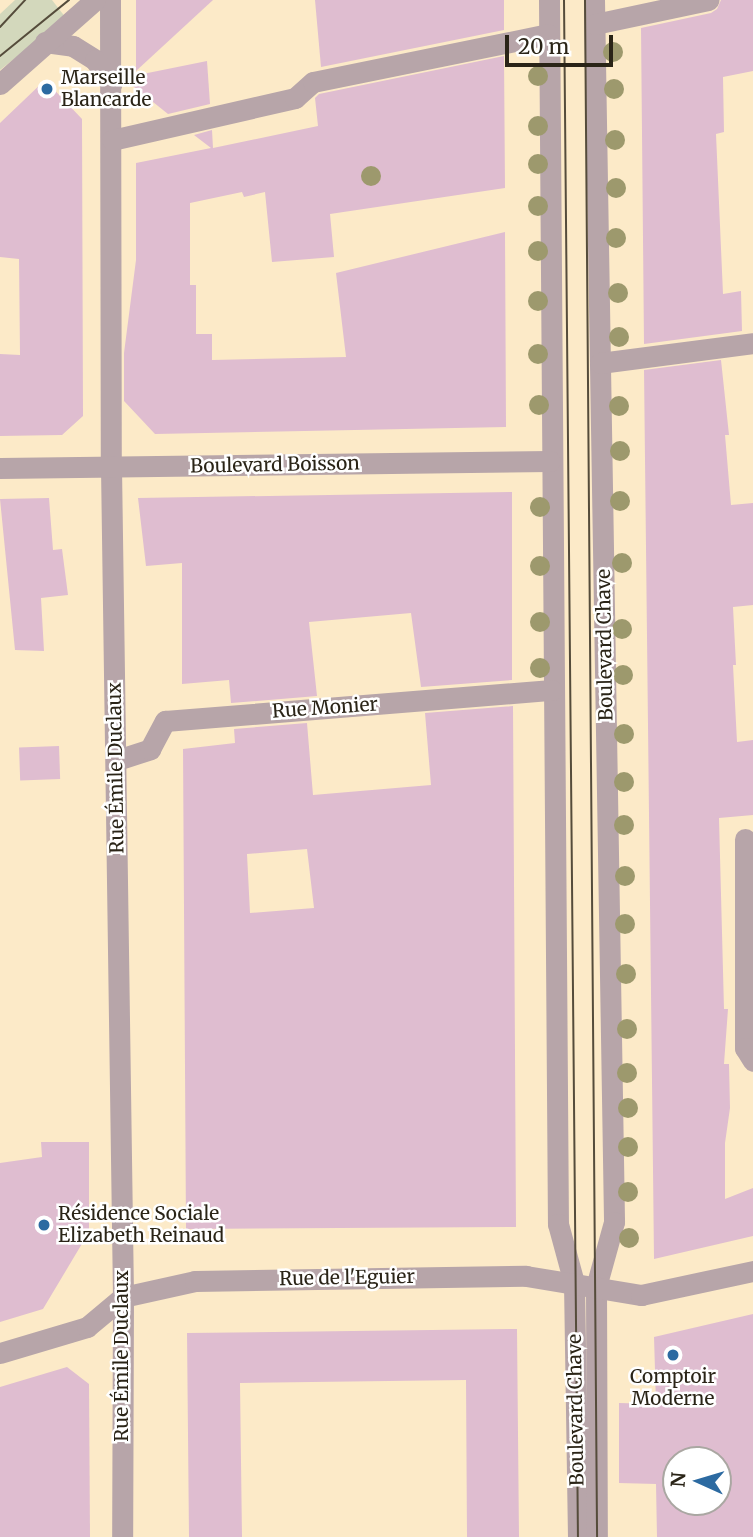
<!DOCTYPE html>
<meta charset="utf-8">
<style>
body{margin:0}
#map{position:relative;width:753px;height:1537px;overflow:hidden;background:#fceac8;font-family:Merriweather,serif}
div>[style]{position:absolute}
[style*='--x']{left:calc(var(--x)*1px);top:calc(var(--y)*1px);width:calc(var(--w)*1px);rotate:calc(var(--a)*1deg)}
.green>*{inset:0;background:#d3d8bc}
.building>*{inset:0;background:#dfbdd0;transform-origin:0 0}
.minor>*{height:21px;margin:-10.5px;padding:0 10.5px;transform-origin:10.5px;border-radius:10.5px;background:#b7a5a9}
.tram>*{height:2px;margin:-1px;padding:0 1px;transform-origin:1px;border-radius:1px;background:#554c3b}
.trees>*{width:20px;height:20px;margin:-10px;border-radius:50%;background:#9d996d}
.dots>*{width:19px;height:19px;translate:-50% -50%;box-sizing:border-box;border:4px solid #fff;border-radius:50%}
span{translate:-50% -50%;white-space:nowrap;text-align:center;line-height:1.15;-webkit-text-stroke:5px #fff;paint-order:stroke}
.poi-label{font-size:19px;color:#2a2417}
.left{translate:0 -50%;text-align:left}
.street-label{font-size:19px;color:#2a2417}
.north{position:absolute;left:662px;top:1446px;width:70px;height:70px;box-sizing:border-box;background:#fff;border:2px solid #aaa7a2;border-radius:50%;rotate:274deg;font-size:19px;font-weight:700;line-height:28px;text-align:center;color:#2a2417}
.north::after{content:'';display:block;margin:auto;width:24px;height:32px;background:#2c6aa1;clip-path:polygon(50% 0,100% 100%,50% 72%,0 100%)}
.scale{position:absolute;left:505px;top:35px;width:108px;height:32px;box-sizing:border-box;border:4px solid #2a2417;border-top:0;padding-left:9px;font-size:21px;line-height:24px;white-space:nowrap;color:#2a2417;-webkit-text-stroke:5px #fff;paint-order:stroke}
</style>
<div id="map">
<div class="green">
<i style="clip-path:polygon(15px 0,52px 0,66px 18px,0 70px,0 14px)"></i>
</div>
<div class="building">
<i style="clip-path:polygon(136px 0,213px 0,136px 71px)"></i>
<i style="clip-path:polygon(315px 0,504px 0,504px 30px,321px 67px)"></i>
<i style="clip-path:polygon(721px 0,753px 0,753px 71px,723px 77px,724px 132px,716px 134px,723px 294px,741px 291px,742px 331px,644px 344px,641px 28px,711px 13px,717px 9px)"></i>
<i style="clip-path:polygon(504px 56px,505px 188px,330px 214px,334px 257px,272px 262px,265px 192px,244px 197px,242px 192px,190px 203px,190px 285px,196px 285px,196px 334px,212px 334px,212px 360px,346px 357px,336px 273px,505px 232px,506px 427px,155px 434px,124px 401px,124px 353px,136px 260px,136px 163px,211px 148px,194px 135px,212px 130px,213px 148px,318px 126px,315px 98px,319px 94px)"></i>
<i style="clip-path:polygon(207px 61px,210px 104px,168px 114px,123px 78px)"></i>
<i style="clip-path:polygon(45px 80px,82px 119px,83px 416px,62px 435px,0 436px,0 354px,20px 355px,19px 259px,0 257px,0 123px)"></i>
<i style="clip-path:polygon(721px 360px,729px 435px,725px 435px,731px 505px,753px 503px,753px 605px,733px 607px,736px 665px,733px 665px,737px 742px,753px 740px,753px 815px,719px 818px,724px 1009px,728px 1009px,724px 1064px,729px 1064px,730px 1108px,725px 1143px,725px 1199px,753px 1188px,753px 1236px,654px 1259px,644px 370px)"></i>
<i style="clip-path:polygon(512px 492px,512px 680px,421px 687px,411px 613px,309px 622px,317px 696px,231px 703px,229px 680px,182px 684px,182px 563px,146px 566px,138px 498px)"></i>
<i style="clip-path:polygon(49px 498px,53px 550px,62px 549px,68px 595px,41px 598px,44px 651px,15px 650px,0 499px)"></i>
<i style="clip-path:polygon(evenodd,513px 706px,516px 1227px,186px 1229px,183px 749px,235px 743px,234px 729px,307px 723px,313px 795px,431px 785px,425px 713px,513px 706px,307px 849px,314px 908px,250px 913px,247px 854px,307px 849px)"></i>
<i style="left:59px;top:746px;width:33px;height:40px;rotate:88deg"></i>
<i style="clip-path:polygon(41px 1142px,89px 1142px,89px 1232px,43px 1309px,0 1322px,0 1163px,42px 1157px)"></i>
<i style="clip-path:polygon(evenodd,753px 1314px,753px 1537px,657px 1537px,656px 1484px,619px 1483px,619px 1403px,656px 1404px,654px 1337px,753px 1314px,676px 1460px,718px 1460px,718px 1502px,676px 1502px,676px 1460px)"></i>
<i style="clip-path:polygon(517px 1329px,519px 1537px,467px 1537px,466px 1380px,240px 1383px,242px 1537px,189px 1537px,187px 1333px)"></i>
<i style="clip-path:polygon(67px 1367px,89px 1384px,90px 1537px,0 1537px,0 1387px)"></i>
</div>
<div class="minor">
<i style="--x:110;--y:0;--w:467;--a:89.9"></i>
<i style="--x:111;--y:467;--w:830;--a:89.17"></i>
<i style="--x:123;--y:1297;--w:240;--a:90.2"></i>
<i style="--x:549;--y:0;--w:1224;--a:89.58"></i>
<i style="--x:558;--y:1224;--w:61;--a:74.8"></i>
<i style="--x:574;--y:1283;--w:254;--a:89.1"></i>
<i style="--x:594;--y:0;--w:1222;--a:89.06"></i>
<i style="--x:614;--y:1222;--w:67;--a:105.5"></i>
<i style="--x:596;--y:1287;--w:250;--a:89.8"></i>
<i style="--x:595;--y:24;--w:116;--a:-12"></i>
<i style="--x:45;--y:42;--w:28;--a:8"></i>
<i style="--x:73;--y:46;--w:26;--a:32"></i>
<i style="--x:95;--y:60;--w:29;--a:55"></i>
<i style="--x:0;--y:84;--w:127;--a:-41.5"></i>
<i style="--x:112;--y:140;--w:188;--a:-12.9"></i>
<i style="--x:295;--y:98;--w:24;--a:-42"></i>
<i style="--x:313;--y:82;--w:240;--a:-11.5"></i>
<i style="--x:600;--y:363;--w:154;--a:-7.4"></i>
<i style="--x:0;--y:468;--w:550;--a:-0.73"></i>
<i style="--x:117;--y:760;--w:35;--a:-18"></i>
<i style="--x:150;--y:749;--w:32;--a:-62"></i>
<i style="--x:165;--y:721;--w:388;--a:-4.6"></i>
<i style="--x:745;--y:839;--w:209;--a:90"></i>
<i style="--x:745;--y:1048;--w:15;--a:58"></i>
<i style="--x:0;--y:1353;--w:91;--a:-16.6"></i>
<i style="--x:87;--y:1327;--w:47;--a:-39.8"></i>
<i style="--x:123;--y:1297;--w:74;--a:-12.5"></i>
<i style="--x:195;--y:1281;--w:331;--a:-0.9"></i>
<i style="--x:526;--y:1276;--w:117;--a:9.4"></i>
<i style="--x:641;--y:1295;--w:115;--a:-12.1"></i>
</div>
<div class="tram">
<i style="--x:564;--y:0;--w:1537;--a:89.48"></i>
<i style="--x:585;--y:0;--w:1537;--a:89.55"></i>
<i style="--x:0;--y:27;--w:37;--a:-47"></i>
<i style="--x:0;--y:56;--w:89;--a:-39.1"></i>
</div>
<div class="trees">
<i style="left:613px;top:52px"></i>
<i style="left:538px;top:76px"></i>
<i style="left:614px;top:89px"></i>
<i style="left:538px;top:126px"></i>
<i style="left:615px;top:140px"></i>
<i style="left:538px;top:164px"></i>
<i style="left:371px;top:176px"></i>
<i style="left:616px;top:188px"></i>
<i style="left:538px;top:206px"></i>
<i style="left:616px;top:238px"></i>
<i style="left:538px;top:251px"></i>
<i style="left:618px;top:293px"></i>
<i style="left:538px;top:301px"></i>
<i style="left:619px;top:337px"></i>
<i style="left:538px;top:354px"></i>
<i style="left:539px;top:405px"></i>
<i style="left:619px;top:406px"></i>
<i style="left:620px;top:451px"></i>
<i style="left:620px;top:501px"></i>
<i style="left:540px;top:507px"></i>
<i style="left:622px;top:563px"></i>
<i style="left:540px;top:566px"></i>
<i style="left:540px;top:622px"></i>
<i style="left:622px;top:629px"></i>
<i style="left:540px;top:668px"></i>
<i style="left:623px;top:675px"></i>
<i style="left:624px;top:734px"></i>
<i style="left:624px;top:782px"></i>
<i style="left:624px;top:825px"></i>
<i style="left:625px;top:876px"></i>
<i style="left:625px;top:924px"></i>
<i style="left:626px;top:974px"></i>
<i style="left:627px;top:1029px"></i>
<i style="left:627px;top:1073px"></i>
<i style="left:628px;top:1108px"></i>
<i style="left:628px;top:1147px"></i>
<i style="left:628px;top:1192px"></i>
<i style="left:629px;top:1238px"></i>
</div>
<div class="dots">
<i style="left:47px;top:89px;background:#2c6aa1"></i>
<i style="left:44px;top:1225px;background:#2c6aa1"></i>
<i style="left:673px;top:1355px;background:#2c6aa1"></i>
</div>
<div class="poi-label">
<span class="left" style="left:61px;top:89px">Marseille<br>Blancarde</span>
<span class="left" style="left:58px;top:1225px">Résidence Sociale<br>Elizabeth Reinaud</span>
<span style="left:673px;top:1388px">Comptoir<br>Moderne</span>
</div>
<div class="street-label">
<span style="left:275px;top:465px;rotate:-1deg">Boulevard Boisson</span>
<span style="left:605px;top:645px;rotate:-91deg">Boulevard Chave</span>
<span style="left:325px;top:708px;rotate:-4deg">Rue Monier</span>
<span style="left:116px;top:768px;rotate:-91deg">Rue Émile Duclaux</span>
<span style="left:347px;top:1278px;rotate:-1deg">Rue de l'Eguier</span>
<span style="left:122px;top:1356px;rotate:-90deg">Rue Émile Duclaux</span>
<span style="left:576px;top:1410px;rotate:-91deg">Boulevard Chave</span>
</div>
<div class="north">N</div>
<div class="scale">20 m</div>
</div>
